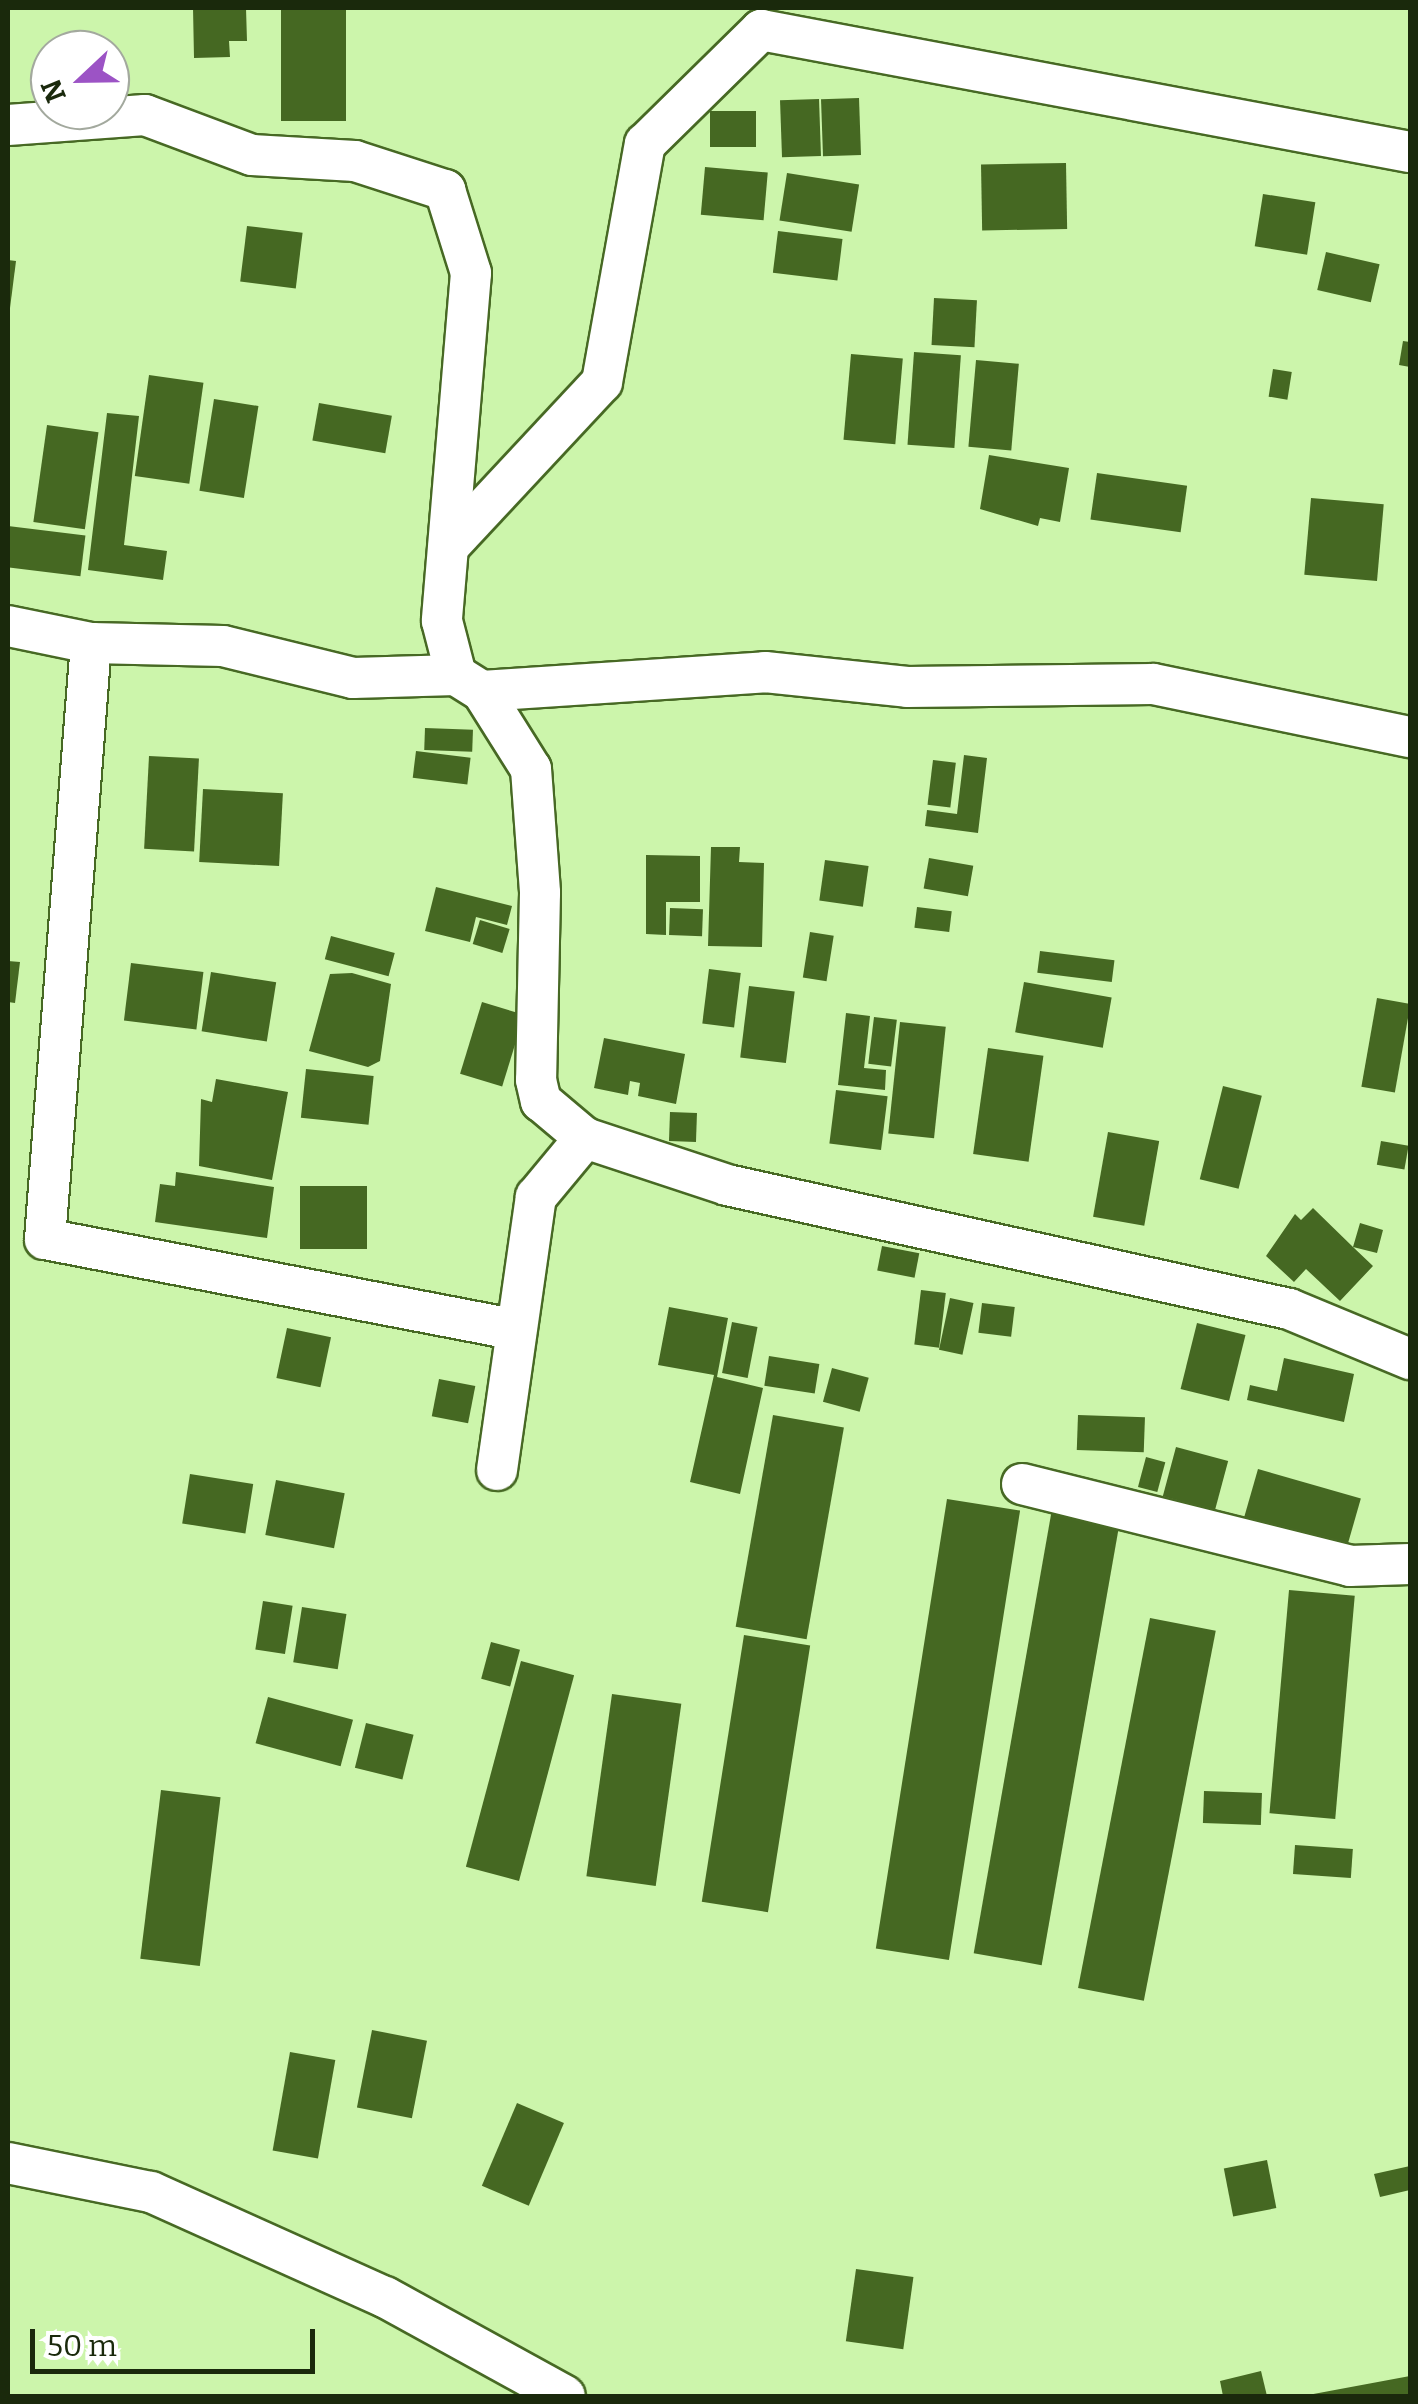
<!DOCTYPE html>
<style>
body{margin:0}
#map{position:relative;width:1418px;height:2404px;overflow:hidden;background:#ccf5ab;font-family:Bitter,serif}
div>[style]{position:absolute}
[style*='--x']{left:calc(var(--x)*1px);top:calc(var(--y)*1px);width:calc(var(--w)*1px);rotate:calc(var(--a)*1deg)}
.building>*{inset:0;background:#456822;transform-origin:0 0}
.roads{filter:drop-shadow(2px 0 #476924) drop-shadow(-2px 0 #476924) drop-shadow(0 2px #476924) drop-shadow(0 -2px #476924)}
.minor>*{height:40px;margin:-20px;padding:0 20px;transform-origin:20px;border-radius:20px;background:#fff}
span{translate:-50% -50%;white-space:nowrap;text-align:center;line-height:1.15;-webkit-text-stroke:10px #fff;paint-order:stroke}
.frame{position:absolute;inset:0;border:10px solid #1a290c;pointer-events:none}
.north{position:absolute;left:30px;top:30px;width:100px;height:100px;box-sizing:border-box;background:#fff;border:2px solid #a3a99e;border-radius:50%;rotate:248deg;font-size:28px;font-weight:700;line-height:40px;text-align:center;color:#1a290c}
.north::after{content:'';display:block;margin:auto;width:35px;height:45px;background:#9c53c5;clip-path:polygon(50% 0,100% 100%,50% 72%,0 100%)}
.scale{position:absolute;left:30px;top:2329px;width:285px;height:45px;box-sizing:border-box;border:5px solid #1a290c;border-top:0;padding-left:12px;font-size:30px;line-height:35px;white-space:nowrap;color:#1a290c;-webkit-text-stroke:8px #fff;paint-order:stroke}
</style>
<div id="map">
<div class="building">
<i style="clip-path:polygon(193px 8px,246px 8px,247px 41px,229px 41px,230px 57px,194px 58px)"></i>
<i style="left:281px;top:8px;width:65px;height:113px"></i>
<i style="left:859px;top:98px;width:57px;height:38px;rotate:88deg"></i>
<i style="left:819px;top:99px;width:57px;height:39px;rotate:88deg"></i>
<i style="left:756px;top:111px;width:36px;height:46px;rotate:90deg"></i>
<i style="left:1066px;top:163px;width:66px;height:85px;rotate:89deg"></i>
<i style="left:705px;top:167px;width:63px;height:48px;rotate:5deg"></i>
<i style="left:787px;top:173px;width:73px;height:48px;rotate:9deg"></i>
<i style="left:1263px;top:194px;width:53px;height:53px;rotate:9deg"></i>
<i style="left:247px;top:226px;width:56px;height:56px;rotate:7deg"></i>
<i style="left:778px;top:231px;width:65px;height:42px;rotate:7deg"></i>
<i style="left:1326px;top:252px;width:55px;height:39px;rotate:13deg"></i>
<i style="clip-path:polygon(8px 260px,16px 261px,10px 308px,8px 308px)"></i>
<i style="left:934px;top:298px;width:43px;height:47px;rotate:3deg"></i>
<i style="clip-path:polygon(1403px 341px,1410px 342px,1410px 367px,1399px 365px)"></i>
<i style="left:914px;top:352px;width:47px;height:93px;rotate:4deg"></i>
<i style="left:851px;top:354px;width:52px;height:86px;rotate:5deg"></i>
<i style="left:976px;top:360px;width:43px;height:87px;rotate:5deg"></i>
<i style="left:1273px;top:369px;width:19px;height:28px;rotate:9deg"></i>
<i style="left:149px;top:375px;width:55px;height:102px;rotate:8deg"></i>
<i style="left:214px;top:399px;width:45px;height:93px;rotate:9deg"></i>
<i style="left:319px;top:403px;width:74px;height:38px;rotate:10deg"></i>
<i style="clip-path:polygon(107px 413px,139px 416px,124px 545px,167px 551px,163px 580px,88px 570px)"></i>
<i style="left:47px;top:425px;width:52px;height:98px;rotate:8deg"></i>
<i style="clip-path:polygon(989px 455px,1069px 468px,1060px 522px,1040px 518px,1038px 526px,980px 509px)"></i>
<i style="left:1097px;top:473px;width:91px;height:47px;rotate:8deg"></i>
<i style="left:1311px;top:498px;width:73px;height:77px;rotate:5deg"></i>
<i style="left:8px;top:526px;width:78px;height:41px;rotate:7deg"></i>
<i style="left:425px;top:728px;width:48px;height:22px;rotate:2deg"></i>
<i style="left:416px;top:751px;width:55px;height:27px;rotate:7deg"></i>
<i style="clip-path:polygon(964px 755px,987px 758px,978px 833px,925px 826px,927px 810px,957px 814px)"></i>
<i style="left:149px;top:756px;width:50px;height:93px;rotate:3deg"></i>
<i style="left:933px;top:760px;width:23px;height:45px;rotate:7deg"></i>
<i style="left:203px;top:789px;width:80px;height:73px;rotate:3deg"></i>
<i style="clip-path:polygon(711px 847px,740px 847px,739px 862px,764px 863px,762px 947px,708px 946px)"></i>
<i style="clip-path:polygon(646px 855px,700px 856px,700px 902px,666px 902px,666px 935px,646px 934px)"></i>
<i style="left:929px;top:858px;width:45px;height:31px;rotate:10deg"></i>
<i style="left:825px;top:860px;width:44px;height:41px;rotate:8deg"></i>
<i style="clip-path:polygon(436px 887px,512px 906px,507px 925px,476px 917px,470px 942px,425px 931px)"></i>
<i style="left:917px;top:907px;width:35px;height:21px;rotate:7deg"></i>
<i style="left:670px;top:908px;width:33px;height:27px;rotate:2deg"></i>
<i style="left:480px;top:920px;width:31px;height:25px;rotate:17deg"></i>
<i style="left:810px;top:932px;width:24px;height:46px;rotate:9deg"></i>
<i style="left:331px;top:936px;width:66px;height:24px;rotate:15deg"></i>
<i style="left:1040px;top:951px;width:75px;height:22px;rotate:7deg"></i>
<i style="clip-path:polygon(8px 961px,20px 962px,15px 1003px,8px 1002px)"></i>
<i style="left:131px;top:963px;width:73px;height:58px;rotate:7deg"></i>
<i style="left:709px;top:969px;width:32px;height:55px;rotate:7deg"></i>
<i style="left:211px;top:972px;width:66px;height:60px;rotate:9deg"></i>
<i style="clip-path:polygon(352px 973px,391px 984px,380px 1061px,368px 1067px,309px 1051px,330px 974px)"></i>
<i style="left:1024px;top:982px;width:89px;height:51px;rotate:10deg"></i>
<i style="left:749px;top:986px;width:46px;height:72px;rotate:7deg"></i>
<i style="left:1377px;top:998px;width:34px;height:90px;rotate:10deg"></i>
<i style="left:482px;top:1002px;width:44px;height:75px;rotate:17deg"></i>
<i style="clip-path:polygon(846px 1013px,870px 1016px,864px 1068px,886px 1070px,885px 1090px,838px 1085px)"></i>
<i style="left:874px;top:1017px;width:23px;height:47px;rotate:7deg"></i>
<i style="left:900px;top:1022px;width:46px;height:112px;rotate:6deg"></i>
<i style="clip-path:polygon(604px 1038px,685px 1054px,676px 1104px,638px 1096px,640px 1083px,630px 1081px,628px 1095px,594px 1088px)"></i>
<i style="left:988px;top:1048px;width:56px;height:107px;rotate:8deg"></i>
<i style="left:306px;top:1069px;width:68px;height:49px;rotate:6deg"></i>
<i style="clip-path:polygon(216px 1079px,288px 1092px,272px 1180px,199px 1166px,201px 1099px,212px 1102px)"></i>
<i style="left:1223px;top:1086px;width:40px;height:96px;rotate:14deg"></i>
<i style="left:836px;top:1090px;width:52px;height:54px;rotate:7deg"></i>
<i style="left:670px;top:1112px;width:27px;height:29px;rotate:2deg"></i>
<i style="left:1108px;top:1132px;width:52px;height:86px;rotate:10deg"></i>
<i style="left:1381px;top:1141px;width:28px;height:24px;rotate:10deg"></i>
<i style="clip-path:polygon(176px 1172px,274px 1187px,267px 1238px,155px 1222px,160px 1184px,175px 1186px)"></i>
<i style="left:300px;top:1186px;width:67px;height:63px"></i>
<i style="clip-path:polygon(1313px 1208px,1353px 1247px,1360px 1223px,1383px 1230px,1377px 1253px,1353px 1247px,1373px 1266px,1340px 1301px,1306px 1269px,1294px 1282px,1266px 1256px,1295px 1214px,1301px 1220px)"></i>
<i style="left:882px;top:1246px;width:38px;height:25px;rotate:11deg"></i>
<i style="left:921px;top:1290px;width:25px;height:55px;rotate:7deg"></i>
<i style="left:950px;top:1298px;width:24px;height:53px;rotate:12deg"></i>
<i style="left:982px;top:1303px;width:33px;height:30px;rotate:7deg"></i>
<i style="clip-path:polygon(669px 1307px,728px 1318px,717px 1377px,763px 1388px,740px 1494px,690px 1482px,714px 1375px,658px 1365px)"></i>
<i style="left:732px;top:1322px;width:26px;height:52px;rotate:11deg"></i>
<i style="left:1197px;top:1323px;width:50px;height:68px;rotate:14deg"></i>
<i style="left:287px;top:1328px;width:45px;height:51px;rotate:12deg"></i>
<i style="left:769px;top:1356px;width:51px;height:30px;rotate:9deg"></i>
<i style="clip-path:polygon(1284px 1358px,1354px 1374px,1344px 1422px,1247px 1400px,1250px 1385px,1277px 1391px)"></i>
<i style="left:832px;top:1368px;width:38px;height:35px;rotate:15deg"></i>
<i style="left:439px;top:1379px;width:37px;height:38px;rotate:11deg"></i>
<i style="left:773px;top:1415px;width:72px;height:215px;rotate:10deg"></i>
<i style="left:1078px;top:1415px;width:67px;height:35px;rotate:2deg"></i>
<i style="left:1176px;top:1447px;width:54px;height:51px;rotate:15deg"></i>
<i style="left:1146px;top:1457px;width:20px;height:31px;rotate:15deg"></i>
<i style="left:1258px;top:1469px;width:107px;height:51px;rotate:16deg"></i>
<i style="left:190px;top:1474px;width:64px;height:50px;rotate:9deg"></i>
<i style="left:276px;top:1480px;width:70px;height:56px;rotate:11deg"></i>
<i style="left:947px;top:1499px;width:74px;height:455px;rotate:9deg"></i>
<i style="left:1052px;top:1509px;width:69px;height:451px;rotate:10deg"></i>
<i style="left:1289px;top:1590px;width:66px;height:224px;rotate:5deg"></i>
<i style="left:263px;top:1601px;width:30px;height:49px;rotate:9deg"></i>
<i style="left:302px;top:1607px;width:45px;height:56px;rotate:9deg"></i>
<i style="left:1150px;top:1618px;width:67px;height:377px;rotate:11deg"></i>
<i style="left:744px;top:1635px;width:67px;height:270px;rotate:9deg"></i>
<i style="left:491px;top:1642px;width:30px;height:38px;rotate:15deg"></i>
<i style="left:521px;top:1661px;width:55px;height:213px;rotate:15deg"></i>
<i style="left:612px;top:1694px;width:70px;height:184px;rotate:8deg"></i>
<i style="left:268px;top:1697px;width:88px;height:48px;rotate:15deg"></i>
<i style="left:366px;top:1723px;width:49px;height:46px;rotate:14deg"></i>
<i style="left:161px;top:1790px;width:60px;height:170px;rotate:7deg"></i>
<i style="left:1204px;top:1791px;width:58px;height:32px;rotate:2deg"></i>
<i style="left:1295px;top:1845px;width:58px;height:29px;rotate:4deg"></i>
<i style="left:372px;top:2030px;width:56px;height:79px;rotate:11deg"></i>
<i style="left:290px;top:2052px;width:46px;height:100px;rotate:10deg"></i>
<i style="left:517px;top:2103px;width:51px;height:90px;rotate:23deg"></i>
<i style="left:1267px;top:2160px;width:49px;height:44px;rotate:79deg"></i>
<i style="clip-path:polygon(1410px 2166px,1410px 2190px,1380px 2197px,1374px 2174px)"></i>
<i style="left:856px;top:2269px;width:58px;height:73px;rotate:8deg"></i>
<i style="clip-path:polygon(1261px 2371px,1267px 2396px,1223px 2396px,1220px 2381px)"></i>
<i style="clip-path:polygon(1410px 2376px,1410px 2396px,1308px 2396px,1308px 2395px)"></i>
</div>
<div class="roads">
<div class="minor">
<i style="--x:8;--y:125;--w:137;--a:-4.2"></i>
<i style="--x:145;--y:115;--w:114;--a:20.5"></i>
<i style="--x:252;--y:155;--w:103;--a:3.3"></i>
<i style="--x:355;--y:161;--w:95;--a:17.9"></i>
<i style="--x:445;--y:190;--w:87;--a:72.6"></i>
<i style="--x:471;--y:273;--w:349;--a:94.8"></i>
<i style="--x:442;--y:621;--w:56;--a:75.5"></i>
<i style="--x:449;--y:546;--w:224;--a:-47"></i>
<i style="--x:602;--y:382;--w:242;--a:-79.8"></i>
<i style="--x:645;--y:144;--w:163;--a:-44.5"></i>
<i style="--x:761;--y:30;--w:660;--a:10.65"></i>
<i style="--x:8;--y:626;--w:85;--a:11.6"></i>
<i style="--x:91;--y:643;--w:132;--a:1.3"></i>
<i style="--x:223;--y:646;--w:134;--a:13.8"></i>
<i style="--x:353;--y:678;--w:103;--a:-1.7"></i>
<i style="--x:456;--y:675;--w:31;--a:32"></i>
<i style="--x:482;--y:691;--w:92;--a:57.9"></i>
<i style="--x:531;--y:769;--w:124;--a:85.8"></i>
<i style="--x:540;--y:893;--w:187;--a:91.2"></i>
<i style="--x:536;--y:1080;--w:22;--a:77"></i>
<i style="--x:541;--y:1101;--w:57;--a:40.1"></i>
<i style="--x:585;--y:1138;--w:150;--a:18.3"></i>
<i style="--x:727;--y:1185;--w:576;--a:12.44"></i>
<i style="--x:1289;--y:1309;--w:131;--a:22.5"></i>
<i style="--x:91;--y:643;--w:598;--a:94.41"></i>
<i style="--x:45;--y:1239;--w:477;--a:10.9"></i>
<i style="--x:482;--y:691;--w:284;--a:-3.8"></i>
<i style="--x:765;--y:672;--w:143;--a:6"></i>
<i style="--x:907;--y:687;--w:246;--a:-0.7"></i>
<i style="--x:1153;--y:684;--w:262;--a:11.7"></i>
<i style="--x:497;--y:1470;--w:276;--a:-81.9"></i>
<i style="--x:536;--y:1197;--w:77;--a:-50.3"></i>
<i style="--x:1022;--y:1484;--w:338;--a:14"></i>
<i style="--x:1350;--y:1566;--w:60;--a:-1.9"></i>
<i style="--x:8;--y:2163;--w:146;--a:11.5"></i>
<i style="--x:151;--y:2192;--w:256;--a:24.2"></i>
<i style="--x:385;--y:2297;--w:205;--a:28.8"></i>
</div>
</div>
<div class="frame"></div>
<div class="north">N</div>
<div class="scale">50 m</div>
</div>
